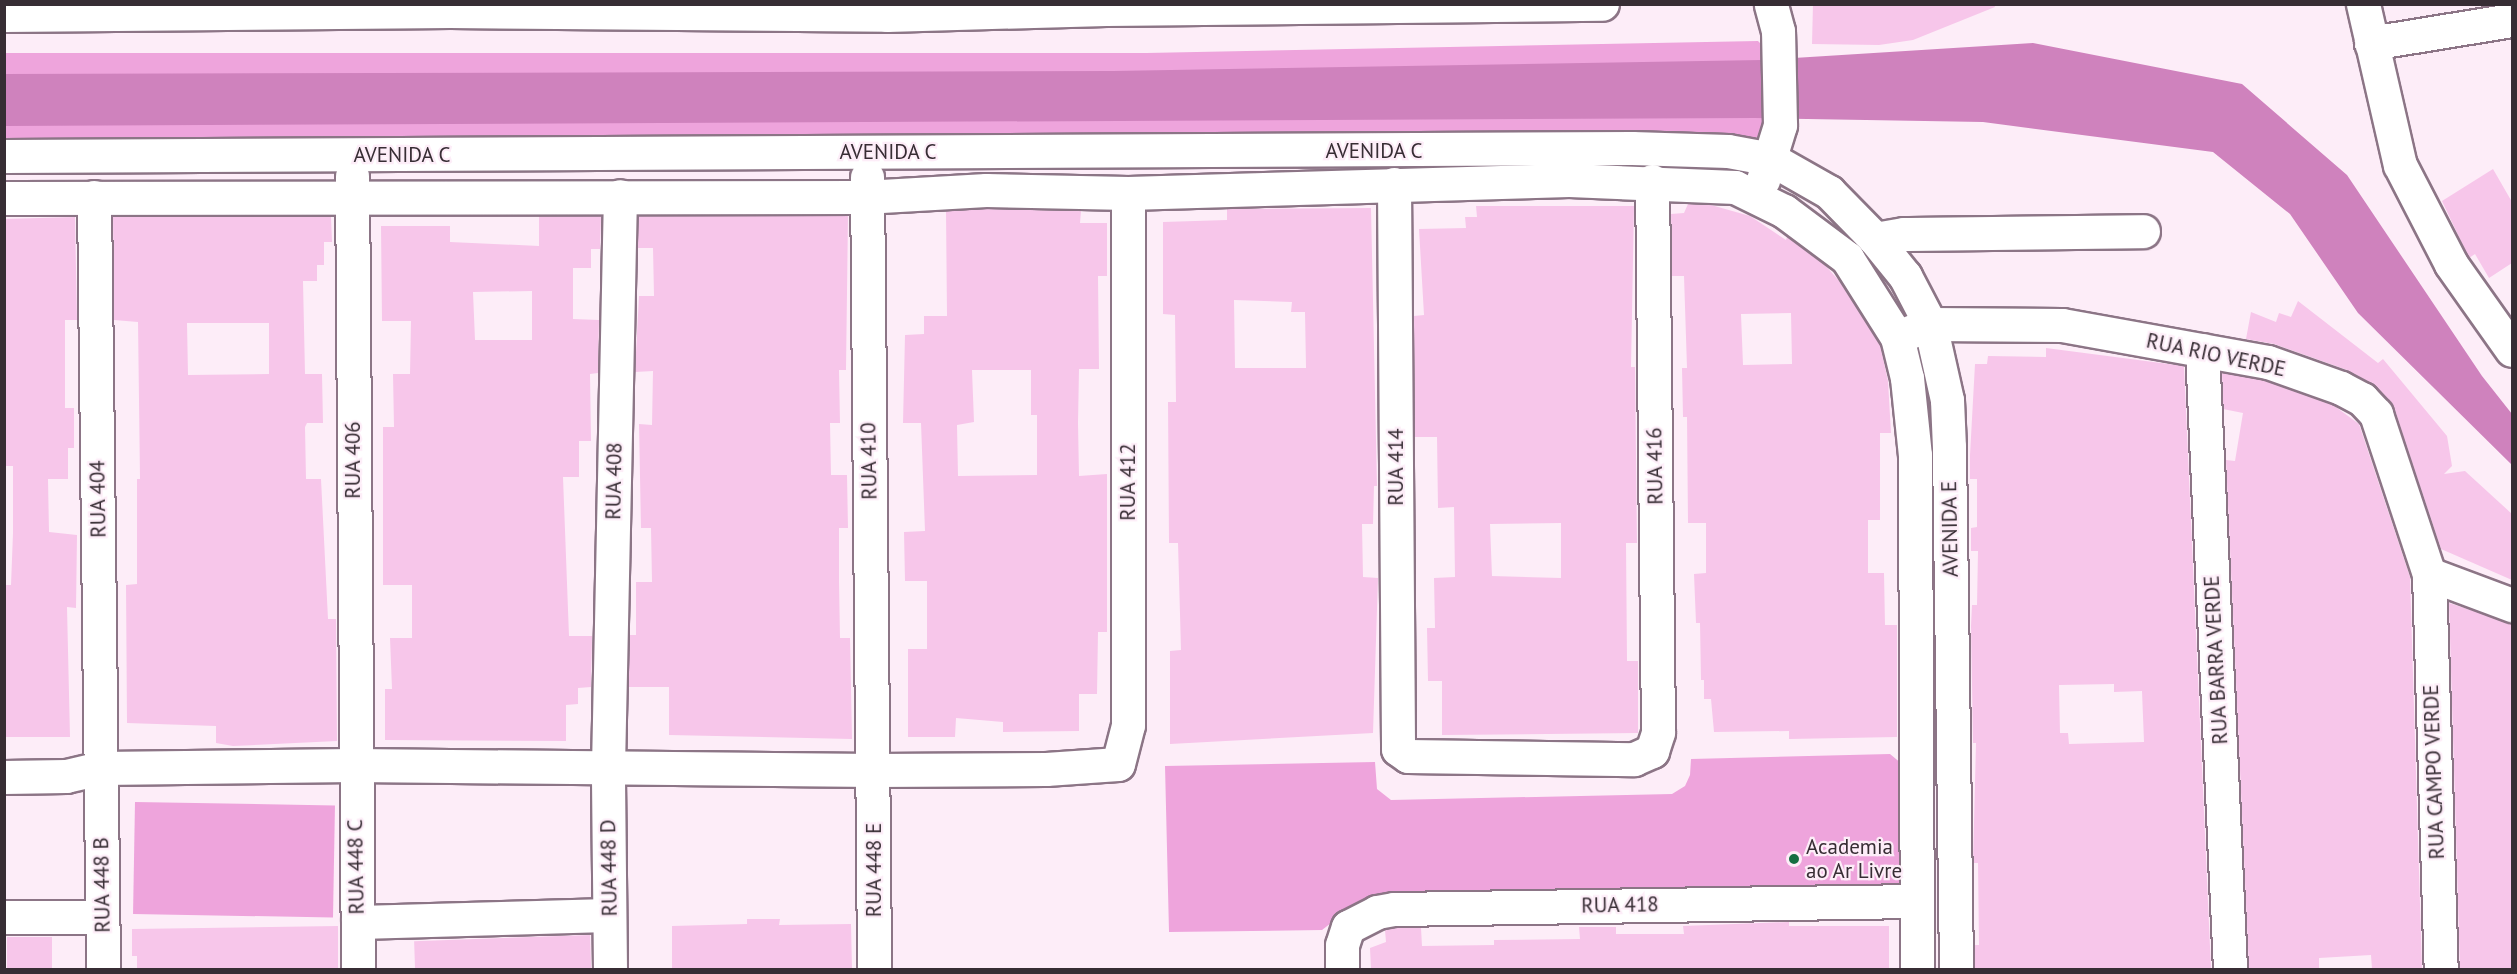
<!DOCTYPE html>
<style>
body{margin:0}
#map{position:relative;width:2517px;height:974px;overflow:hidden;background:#fdedf8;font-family:"PT Sans",sans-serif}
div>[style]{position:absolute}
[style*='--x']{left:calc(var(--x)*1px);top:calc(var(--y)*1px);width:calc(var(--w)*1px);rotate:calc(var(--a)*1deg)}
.green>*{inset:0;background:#eea4dc;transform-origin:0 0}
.water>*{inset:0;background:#cf82bd}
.building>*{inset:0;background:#f7c6ea;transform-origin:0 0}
.roads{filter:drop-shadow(2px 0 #8c7586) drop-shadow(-2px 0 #8c7586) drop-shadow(0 2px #8c7586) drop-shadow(0 -2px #8c7586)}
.minor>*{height:33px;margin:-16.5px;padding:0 16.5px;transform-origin:16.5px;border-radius:16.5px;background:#fff}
.dots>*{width:16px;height:16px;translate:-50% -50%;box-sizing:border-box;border:3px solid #fdedf8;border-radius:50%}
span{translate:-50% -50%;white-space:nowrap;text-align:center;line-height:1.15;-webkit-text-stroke:4.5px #fdedf8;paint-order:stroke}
.street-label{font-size:21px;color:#372d34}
.poi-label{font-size:21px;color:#372d34}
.left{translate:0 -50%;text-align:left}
.frame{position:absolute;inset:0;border:6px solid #372d34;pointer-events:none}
</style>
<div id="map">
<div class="green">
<i style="clip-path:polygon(1758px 41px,1771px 54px,1774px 128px,1744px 144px,5px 148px,4px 53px,1146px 53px)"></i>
<i style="clip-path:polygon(1890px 754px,1902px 764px,1905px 885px,1352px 907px,1322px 930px,1169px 932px,1165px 766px,1375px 762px,1377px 789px,1391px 800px,1672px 794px,1685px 786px,1690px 775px,1691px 759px)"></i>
<i style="left:135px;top:802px;width:200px;height:112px;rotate:1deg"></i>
</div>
<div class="water">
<i style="clip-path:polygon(2033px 43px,2242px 84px,2347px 175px,2482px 376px,2512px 414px,2512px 465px,2358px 313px,2290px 214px,2213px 152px,1983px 122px,1755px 118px,5px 126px,4px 74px,1113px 71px,1762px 60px)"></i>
</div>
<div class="building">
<i style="clip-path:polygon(1813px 4px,1994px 4px,1995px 7px,1913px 40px,1879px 45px,1812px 44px)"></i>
<i style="clip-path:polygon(2493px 169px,2512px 202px,2512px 263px,2489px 278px,2475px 254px,2469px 258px,2467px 254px,2442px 201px)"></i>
<i style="clip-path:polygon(evenodd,1688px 204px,1711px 205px,1750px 216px,1786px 240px,1787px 237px,1824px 264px,1841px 283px,1880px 344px,1888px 381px,1891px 433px,1880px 433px,1880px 520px,1868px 520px,1868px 573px,1884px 573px,1885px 625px,1897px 625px,1897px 737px,1789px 739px,1789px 731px,1714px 732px,1711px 699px,1704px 699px,1704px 680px,1701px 680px,1700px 623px,1696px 623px,1694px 574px,1706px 573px,1706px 523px,1688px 523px,1687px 417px,1683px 417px,1682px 368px,1687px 368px,1684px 276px,1672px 276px,1671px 214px,1684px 213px,1688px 204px,1791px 313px,1792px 364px,1743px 365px,1741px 314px,1791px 313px)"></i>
<i style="clip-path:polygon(evenodd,1476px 206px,1634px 206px,1631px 367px,1635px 367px,1637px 543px,1626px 543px,1627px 661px,1638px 661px,1638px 733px,1442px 735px,1442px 681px,1428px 681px,1427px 628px,1435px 628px,1434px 578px,1455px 577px,1454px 507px,1438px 508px,1437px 437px,1415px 437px,1414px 316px,1424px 315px,1419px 229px,1466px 228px,1465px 217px,1477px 217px,1476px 206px,1561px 523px,1561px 578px,1492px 576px,1490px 524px,1561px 523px)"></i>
<i style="clip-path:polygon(evenodd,1371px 208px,1377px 486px,1374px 486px,1373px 524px,1362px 524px,1363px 577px,1378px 578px,1373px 733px,1170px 744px,1170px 651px,1181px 650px,1178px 543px,1169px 543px,1168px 402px,1176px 402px,1175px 315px,1163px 314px,1163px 222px,1227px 220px,1227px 209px,1371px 208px,1234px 300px,1292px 302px,1291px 312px,1305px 312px,1306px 368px,1235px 368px,1234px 300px)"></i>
<i style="clip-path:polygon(evenodd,986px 209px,1081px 211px,1080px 223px,1107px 223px,1107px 276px,1098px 276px,1099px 369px,1079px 369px,1078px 423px,1079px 476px,1107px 474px,1107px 632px,1098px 632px,1097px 694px,1079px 694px,1079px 731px,1003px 732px,1003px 722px,956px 718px,955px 737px,908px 737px,908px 649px,927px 649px,927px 581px,905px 581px,904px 532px,925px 531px,921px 423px,903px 423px,905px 335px,924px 334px,924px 316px,947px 316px,946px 211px,986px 209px,972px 370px,1031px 370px,1031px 415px,1037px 415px,1037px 475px,958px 476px,957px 425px,974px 422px,972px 370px)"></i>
<i style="clip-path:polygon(evenodd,539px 216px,601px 216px,600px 249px,591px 249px,591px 268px,573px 268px,573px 319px,599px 320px,598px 373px,590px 374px,591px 441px,579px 441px,579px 477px,563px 477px,569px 636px,592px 636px,591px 687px,578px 688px,578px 704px,566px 705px,566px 741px,385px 740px,385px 689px,392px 689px,390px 638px,412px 638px,412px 585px,383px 585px,383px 427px,394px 427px,393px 374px,410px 374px,411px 321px,382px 321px,381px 226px,450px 226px,450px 242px,539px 246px,539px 216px,532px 291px,532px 340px,475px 340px,473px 292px,532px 291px)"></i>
<i style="clip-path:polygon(638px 216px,848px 216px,846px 370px,839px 370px,840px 423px,830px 423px,831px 475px,847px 475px,848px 528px,839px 528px,839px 581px,840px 638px,850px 638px,852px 739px,669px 735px,669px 687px,628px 687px,630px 635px,636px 635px,636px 582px,652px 582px,651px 528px,641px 528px,639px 424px,652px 425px,653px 371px,635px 372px,639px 296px,654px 296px,653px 248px,638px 248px)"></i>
<i style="clip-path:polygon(75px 217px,77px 320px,65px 320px,65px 408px,74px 408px,74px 448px,68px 448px,68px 479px,48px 479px,49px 532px,77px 535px,76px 608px,67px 607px,70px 737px,4px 737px,4px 585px,11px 585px,13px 533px,13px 466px,4px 466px,4px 219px)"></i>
<i style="clip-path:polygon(evenodd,113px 217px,331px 217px,332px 242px,324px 242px,324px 265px,317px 265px,317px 281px,303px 281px,305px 374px,322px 374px,323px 423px,307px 423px,305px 427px,306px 479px,321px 479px,328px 619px,336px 619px,337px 741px,233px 746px,216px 743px,216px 726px,127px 723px,126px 585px,137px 584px,137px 479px,140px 479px,138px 322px,114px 320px,113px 217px,187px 323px,269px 323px,269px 374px,188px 375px,187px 323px)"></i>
<i style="clip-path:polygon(2298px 301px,2378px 363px,2383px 359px,2447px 436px,2452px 466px,2444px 474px,2465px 471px,2512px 514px,2512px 580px,2441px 549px,2394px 408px,2375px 386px,2347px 370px,2274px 344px,2246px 339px,2251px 312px,2276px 322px,2279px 313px,2291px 317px)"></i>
<i style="clip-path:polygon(evenodd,2046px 348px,2184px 366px,2211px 969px,1975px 969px,1975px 945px,1979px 945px,1978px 863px,1973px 863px,1976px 743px,1973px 743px,1971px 626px,1972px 605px,1977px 605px,1978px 551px,1971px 551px,1971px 528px,1977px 527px,1977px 479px,1970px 479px,1970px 455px,1975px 364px,1987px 364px,1988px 356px,2046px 357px,2046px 348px,2114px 684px,2114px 692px,2142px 691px,2144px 742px,2069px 744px,2068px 733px,2060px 733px,2059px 685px,2114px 684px)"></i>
<i style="clip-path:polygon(2222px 373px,2263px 380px,2333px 405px,2359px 424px,2410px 577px,2422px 969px,2372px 969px,2371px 955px,2319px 958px,2319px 969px,2249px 969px,2226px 460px,2235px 461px,2243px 413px,2223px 409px)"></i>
<i style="clip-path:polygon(2449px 603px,2512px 623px,2512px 969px,2460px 969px)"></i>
<i style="clip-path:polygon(747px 919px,780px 919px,779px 925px,851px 924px,852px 969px,672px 969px,672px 926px,747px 924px)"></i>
<i style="clip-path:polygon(1789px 922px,1789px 926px,1889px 926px,1889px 969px,1371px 969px,1370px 948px,1386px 942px,1385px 930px,1393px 928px,1421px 928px,1422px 946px,1494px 945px,1494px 940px,1580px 939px,1579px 927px,1616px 927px,1616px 934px,1684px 934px,1683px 926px)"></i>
<i style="clip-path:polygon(338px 926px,338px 969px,137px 969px,137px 956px,132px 956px,132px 929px)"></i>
<i style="left:590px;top:935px;width:34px;height:176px;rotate:88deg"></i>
<i style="left:7px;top:937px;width:45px;height:32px"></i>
</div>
<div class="roads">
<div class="minor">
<i style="--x:2363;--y:4;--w:165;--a:77.1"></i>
<i style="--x:2400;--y:165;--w:111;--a:62.7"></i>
<i style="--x:2451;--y:264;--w:105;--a:54.7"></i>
<i style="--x:4;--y:15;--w:446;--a:-0.5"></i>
<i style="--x:450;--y:11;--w:437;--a:0.5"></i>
<i style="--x:887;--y:15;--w:219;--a:-1.6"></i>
<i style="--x:1106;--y:9;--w:496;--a:-0.6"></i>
<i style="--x:2371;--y:43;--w:143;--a:-9.3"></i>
<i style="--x:4;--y:156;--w:1628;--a:-0.28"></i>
<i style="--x:1632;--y:148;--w:96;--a:1.8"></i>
<i style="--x:1728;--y:151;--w:44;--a:10.5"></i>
<i style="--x:1771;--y:159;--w:67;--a:29.6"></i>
<i style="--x:1829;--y:192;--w:66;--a:45.6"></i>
<i style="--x:1875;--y:239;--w:48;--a:51"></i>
<i style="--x:1905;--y:276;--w:54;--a:62.5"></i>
<i style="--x:1930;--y:324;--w:78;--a:77.4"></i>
<i style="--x:1947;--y:400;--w:47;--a:87.6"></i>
<i style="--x:1949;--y:447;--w:523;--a:89.23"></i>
<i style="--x:352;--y:176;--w:794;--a:89.57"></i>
<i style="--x:867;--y:177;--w:793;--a:89.49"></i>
<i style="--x:1763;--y:180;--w:58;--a:-72.8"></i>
<i style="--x:1780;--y:125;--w:94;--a:-91.2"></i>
<i style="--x:1778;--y:31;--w:28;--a:-105"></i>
<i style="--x:1394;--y:184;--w:565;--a:89.59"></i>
<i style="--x:1398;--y:749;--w:12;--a:35"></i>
<i style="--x:1408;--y:756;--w:226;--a:0.8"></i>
<i style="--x:1634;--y:759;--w:20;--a:-24"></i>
<i style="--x:1652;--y:751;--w:20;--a:-72"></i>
<i style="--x:1658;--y:732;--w:551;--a:-90.62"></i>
<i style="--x:94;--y:197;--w:773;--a:89.33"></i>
<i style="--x:4;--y:198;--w:860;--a:-0.07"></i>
<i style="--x:864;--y:197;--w:122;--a:-3.3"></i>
<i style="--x:986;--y:190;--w:142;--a:1.2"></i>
<i style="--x:1128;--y:193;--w:441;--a:-1.7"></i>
<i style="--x:1569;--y:180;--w:166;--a:2.4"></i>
<i style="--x:1735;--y:187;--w:55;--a:26.1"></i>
<i style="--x:1784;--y:211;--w:79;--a:36.7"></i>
<i style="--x:1847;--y:258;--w:93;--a:57.7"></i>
<i style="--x:1897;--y:337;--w:42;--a:76.3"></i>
<i style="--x:1907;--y:378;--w:77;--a:84.1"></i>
<i style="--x:1915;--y:455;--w:515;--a:89.78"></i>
<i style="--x:1875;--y:239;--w:29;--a:-10"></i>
<i style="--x:1904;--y:234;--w:239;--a:-0.7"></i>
<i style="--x:1910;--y:332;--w:22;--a:-22"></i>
<i style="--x:1930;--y:324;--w:132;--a:0.4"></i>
<i style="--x:2062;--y:325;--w:209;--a:10.2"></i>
<i style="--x:2268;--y:362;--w:77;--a:19.6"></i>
<i style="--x:2341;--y:388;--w:24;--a:28"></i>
<i style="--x:2362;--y:399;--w:21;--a:47"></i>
<i style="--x:2376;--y:414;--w:169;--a:71.7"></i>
<i style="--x:2429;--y:574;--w:89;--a:20.5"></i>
<i style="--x:2202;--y:350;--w:621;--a:87.41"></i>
<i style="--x:2429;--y:574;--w:396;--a:88.3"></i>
<i style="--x:4;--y:777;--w:62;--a:-0.9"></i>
<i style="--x:66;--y:776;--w:36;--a:-13"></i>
<i style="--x:101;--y:768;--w:253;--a:-0.7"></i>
<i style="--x:354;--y:765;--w:520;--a:0.55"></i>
<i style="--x:874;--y:770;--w:172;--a:-0.3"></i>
<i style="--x:1046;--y:769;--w:72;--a:-4"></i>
<i style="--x:1118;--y:764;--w:40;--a:-75.6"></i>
<i style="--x:1128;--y:725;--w:532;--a:-90"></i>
<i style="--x:4;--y:917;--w:98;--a:0"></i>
<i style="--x:358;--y:922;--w:251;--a:-1.6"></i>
<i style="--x:610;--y:970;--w:203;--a:-90.6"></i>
<i style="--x:608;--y:767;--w:571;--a:-88.8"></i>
<i style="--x:1342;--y:970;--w:25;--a:-90"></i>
<i style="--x:1342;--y:945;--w:19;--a:-72"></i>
<i style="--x:1348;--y:927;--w:33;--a:-27"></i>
<i style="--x:1377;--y:912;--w:17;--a:-10"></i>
<i style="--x:1394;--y:909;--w:521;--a:-0.88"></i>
</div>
</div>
<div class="dots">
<i style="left:1794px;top:859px;background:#156e42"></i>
</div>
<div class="street-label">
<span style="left:1374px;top:151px">AVENIDA C</span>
<span style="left:888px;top:152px">AVENIDA C</span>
<span style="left:402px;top:155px">AVENIDA C</span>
<span style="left:2216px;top:355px;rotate:12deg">RUA RIO VERDE</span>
<span style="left:353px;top:460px;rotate:-90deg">RUA 406</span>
<span style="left:869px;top:461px;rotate:-91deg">RUA 410</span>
<span style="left:1655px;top:466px;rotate:-91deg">RUA 416</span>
<span style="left:1396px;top:467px;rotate:-90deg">RUA 414</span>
<span style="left:614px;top:481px;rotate:-89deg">RUA 408</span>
<span style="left:1128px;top:482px;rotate:-90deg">RUA 412</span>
<span style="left:98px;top:499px;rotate:-91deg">RUA 404</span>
<span style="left:1950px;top:529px;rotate:-91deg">AVENIDA E</span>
<span style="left:2216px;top:660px;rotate:-93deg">RUA BARRA VERDE</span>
<span style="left:2434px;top:772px;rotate:-92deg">RUA CAMPO VERDE</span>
<span style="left:356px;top:867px;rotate:-91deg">RUA 448 C</span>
<span style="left:609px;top:868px;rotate:-91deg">RUA 448 D</span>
<span style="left:874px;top:870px;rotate:-90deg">RUA 448 E</span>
<span style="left:102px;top:885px;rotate:-91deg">RUA 448 B</span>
<span style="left:1620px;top:905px;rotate:-1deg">RUA 418</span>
</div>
<div class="poi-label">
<span class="left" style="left:1806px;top:859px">Academia<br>ao Ar Livre</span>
</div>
<div class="frame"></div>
</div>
